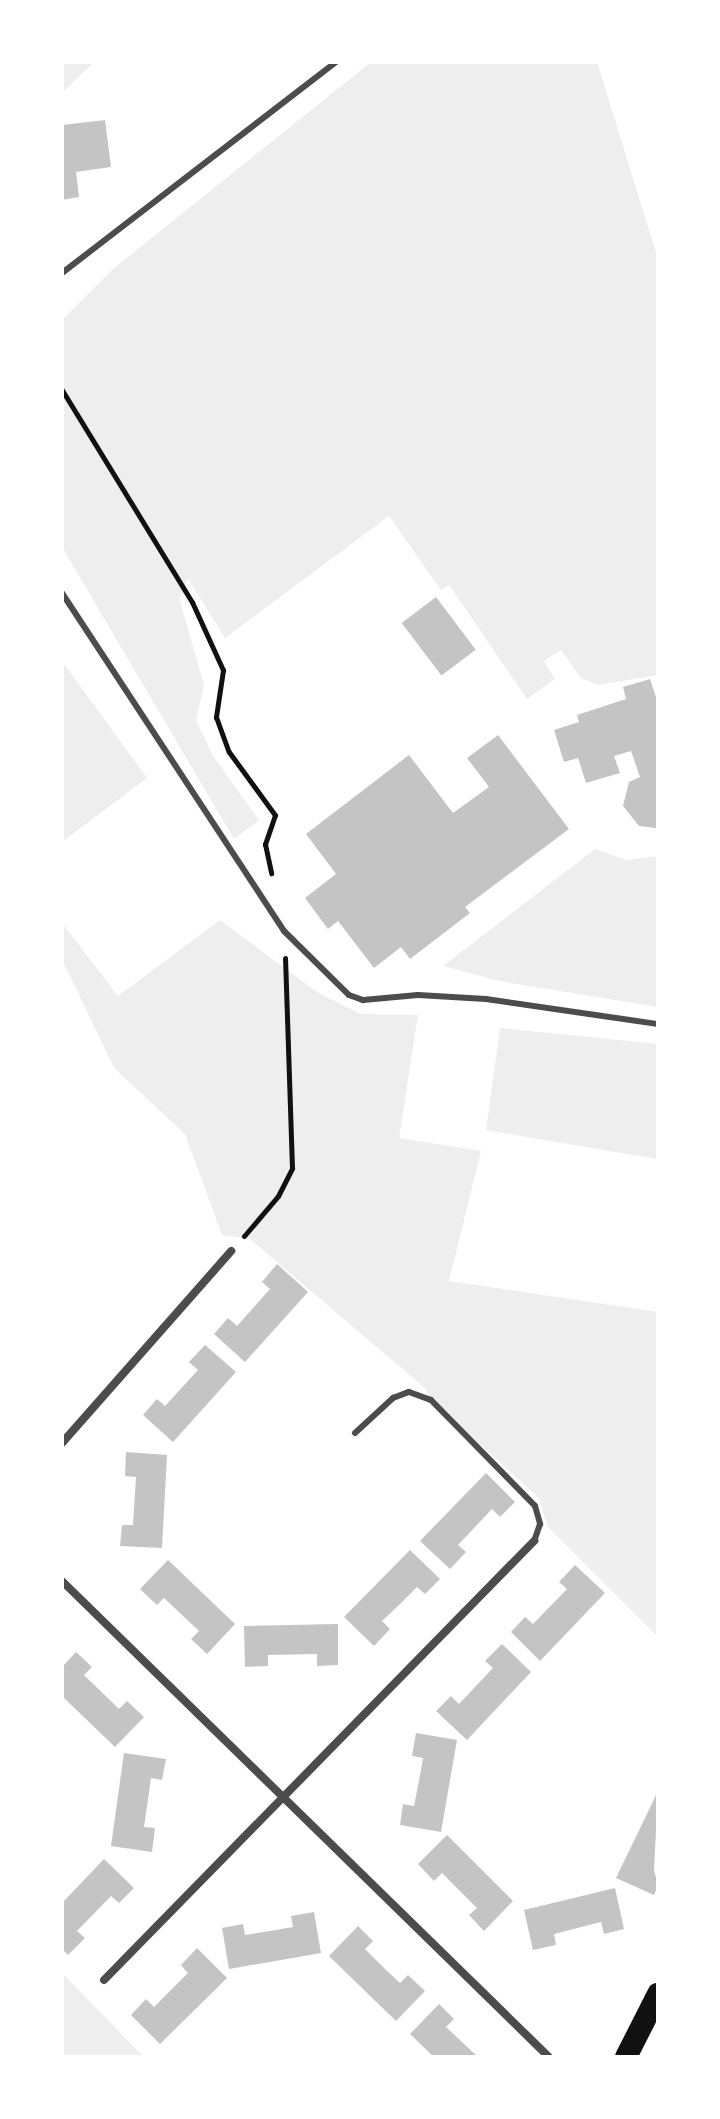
<!DOCTYPE html>
<style>
body{margin:0}
#map{position:relative;width:720px;height:2119px;overflow:hidden;background:#fff;font-family:Literata,serif}
div>[style]{position:absolute}
[style*='--x']{left:calc(var(--x)*1px);top:calc(var(--y)*1px);width:calc(var(--w)*1px);rotate:calc(var(--a)*1deg)}
.green>*{inset:0;background:#eee}
.building>*{inset:0;background:#c4c4c4;transform-origin:0 0}
.path>*{height:5px;margin:-2.5px;padding:0 2.5px;transform-origin:2.5px;border-radius:2.5px;background:#111}
.service>*{height:6px;margin:-3px;padding:0 3px;transform-origin:3px;border-radius:3px;background:#4c4c4c}
.minor>*{height:8px;margin:-4px;padding:0 4px;transform-origin:4px;border-radius:4px;background:#4c4c4c}
.trunk>*{height:22px;margin:-11px;padding:0 11px;transform-origin:11px;border-radius:11px;background:#111}
span{translate:-50% -50%;white-space:nowrap;text-align:center;line-height:1.15;-webkit-text-stroke:6px #fff;paint-order:stroke}
.frame{position:absolute;inset:0;border:64px solid #fff;pointer-events:none}
</style>
<div id="map">
<div class="green">
<i style="clip-path:polygon(62px 62px,94px 62px,62px 93px)"></i>
<i style="clip-path:polygon(371px 62px,597px 62px,658px 259px,658px 675px,598px 685px,581px 678px,561px 650px,544px 661px,555px 679px,527px 699px,449px 585px,441px 590px,389px 516px,225px 638px,188px 579px,179px 598px,204px 685px,196px 720px,213px 756px,259px 820px,234px 839px,62px 547px,62px 320px,113px 269px)"></i>
<i style="clip-path:polygon(62px 661px,147px 778px,62px 842px)"></i>
<i style="clip-path:polygon(595px 849px,627px 860px,658px 856px,658px 1007px,499px 981px,443px 966px)"></i>
<i style="clip-path:polygon(220px 920px,317px 992px,361px 1014px,418px 1015px,399px 1138px,481px 1151px,449px 1281px,658px 1312px,658px 1637px,548px 1527px,539px 1498px,428px 1397px,426px 1389px,250px 1239px,222px 1235px,185px 1134px,114px 1068px,62px 959px,62px 923px,118px 996px)"></i>
<i style="clip-path:polygon(500px 1028px,658px 1044px,658px 1159px,486px 1130px)"></i>
<i style="clip-path:polygon(62px 1973px,144px 2057px,62px 2057px)"></i>
</div>
<div class="building">
<i style="clip-path:polygon(105px 120px,111px 167px,76px 172px,79px 197px,62px 200px,62px 125px)"></i>
<i style="left:436px;top:597px;width:66px;height:43px;rotate:53deg"></i>
<i style="clip-path:polygon(650px 679px,658px 703px,656px 828px,639px 826px,623px 806px,629px 782px,640px 777px,631px 751px,614px 756px,620px 773px,586px 783px,578px 758px,564px 762px,554px 730px,579px 722px,577px 715px,626px 699px,623px 687px)"></i>
<i style="clip-path:polygon(498px 735px,569px 829px,465px 907px,470px 913px,410px 959px,401px 947px,374px 968px,338px 921px,328px 929px,305px 898px,336px 874px,306px 834px,409px 755px,453px 813px,489px 787px,467px 758px)"></i>
<i style="clip-path:polygon(277px 1264px,308px 1292px,245px 1362px,214px 1334px,228px 1318px,237px 1326px,254px 1307px,270px 1289px,262px 1282px)"></i>
<i style="clip-path:polygon(205px 1345px,236px 1372px,173px 1442px,143px 1415px,157px 1399px,165px 1406px,198px 1370px,189px 1362px)"></i>
<i style="clip-path:polygon(126px 1452px,167px 1455px,162px 1548px,120px 1546px,122px 1525px,133px 1525px,136px 1477px,125px 1476px)"></i>
<i style="clip-path:polygon(486px 1473px,515px 1502px,500px 1517px,492px 1509px,458px 1545px,466px 1552px,450px 1569px,420px 1541px)"></i>
<i style="clip-path:polygon(410px 1550px,440px 1579px,425px 1594px,417px 1587px,399px 1605px,382px 1621px,390px 1629px,374px 1646px,344px 1617px)"></i>
<i style="clip-path:polygon(168px 1560px,235px 1624px,207px 1654px,191px 1639px,199px 1631px,164px 1598px,157px 1605px,140px 1589px)"></i>
<i style="clip-path:polygon(575px 1565px,605px 1593px,540px 1661px,511px 1632px,525px 1617px,533px 1624px,567px 1589px,559px 1582px)"></i>
<i style="clip-path:polygon(338px 1624px,338px 1665px,317px 1666px,317px 1654px,268px 1655px,268px 1666px,245px 1667px,244px 1626px)"></i>
<i style="clip-path:polygon(502px 1644px,531px 1672px,467px 1740px,436px 1711px,451px 1696px,459px 1704px,493px 1668px,485px 1661px)"></i>
<i style="clip-path:polygon(76px 1652px,92px 1667px,84px 1675px,119px 1709px,127px 1701px,144px 1717px,115px 1747px,62px 1696px,62px 1667px)"></i>
<i style="clip-path:polygon(416px 1733px,457px 1740px,441px 1832px,400px 1825px,403px 1804px,414px 1806px,419px 1781px,423px 1758px,412px 1756px)"></i>
<i style="clip-path:polygon(124px 1753px,166px 1759px,162px 1780px,151px 1778px,144px 1827px,155px 1828px,152px 1852px,111px 1846px)"></i>
<i style="clip-path:polygon(658px 1791px,654px 1870px,658px 1886px,654px 1895px,616px 1878px)"></i>
<i style="clip-path:polygon(447px 1835px,513px 1901px,484px 1931px,469px 1915px,477px 1908px,442px 1873px,434px 1881px,418px 1864px)"></i>
<i style="clip-path:polygon(104px 1859px,134px 1888px,119px 1903px,111px 1896px,77px 1931px,85px 1938px,68px 1955px,62px 1949px,62px 1903px)"></i>
<i style="clip-path:polygon(615px 1888px,624px 1929px,604px 1934px,601px 1922px,554px 1934px,556px 1945px,533px 1950px,524px 1910px)"></i>
<i style="clip-path:polygon(314px 1912px,321px 1953px,229px 1969px,222px 1928px,243px 1924px,245px 1935px,270px 1931px,293px 1927px,291px 1916px)"></i>
<i style="clip-path:polygon(358px 1926px,373px 1941px,365px 1949px,383px 1967px,400px 1983px,408px 1975px,425px 1991px,396px 2021px,329px 1956px)"></i>
<i style="clip-path:polygon(197px 1948px,227px 1978px,160px 2044px,131px 2015px,146px 1999px,154px 2007px,188px 1973px,181px 1965px)"></i>
<i style="clip-path:polygon(439px 2004px,454px 2019px,446px 2027px,478px 2057px,434px 2057px,410px 2034px)"></i>
</div>
<div class="path">
<i style="--x:62;--y:390;--w:249;--a:58.5"></i>
<i style="--x:192;--y:602;--w:75;--a:65.5"></i>
<i style="--x:223;--y:670;--w:48;--a:98.5"></i>
<i style="--x:216;--y:717;--w:37;--a:70"></i>
<i style="--x:229;--y:752;--w:78;--a:53.9"></i>
<i style="--x:275;--y:815;--w:31;--a:109"></i>
<i style="--x:265;--y:844;--w:30;--a:78"></i>
<i style="--x:244;--y:1236;--w:52;--a:-49.6"></i>
<i style="--x:278;--y:1196;--w:31;--a:-63"></i>
<i style="--x:292;--y:1168;--w:210;--a:-91.9"></i>
</div>
<div class="service">
<i style="--x:62;--y:273;--w:346;--a:-37.6"></i>
<i style="--x:62;--y:593;--w:404;--a:56.7"></i>
<i style="--x:284;--y:931;--w:91;--a:44.6"></i>
<i style="--x:349;--y:995;--w:15;--a:20"></i>
<i style="--x:363;--y:1000;--w:55;--a:-5.2"></i>
<i style="--x:418;--y:995;--w:68;--a:3.4"></i>
<i style="--x:486;--y:999;--w:174;--a:8.3"></i>
<i style="--x:355;--y:1433;--w:52;--a:-42.6"></i>
<i style="--x:393;--y:1398;--w:17;--a:-21"></i>
<i style="--x:409;--y:1392;--w:23;--a:20"></i>
<i style="--x:431;--y:1400;--w:148;--a:45.5"></i>
<i style="--x:535;--y:1506;--w:19;--a:74"></i>
<i style="--x:540;--y:1524;--w:18;--a:109"></i>
</div>
<div class="minor">
<i style="--x:62;--y:1443;--w:256;--a:-48.6"></i>
<i style="--x:62;--y:1581;--w:681;--a:44.35"></i>
<i style="--x:104;--y:1980;--w:615;--a:-45.59"></i>
</div>
<div class="trunk">
<i style="--x:626;--y:2057;--w:71;--a:-63.1"></i>
</div>
<div class="frame"></div>
</div>
